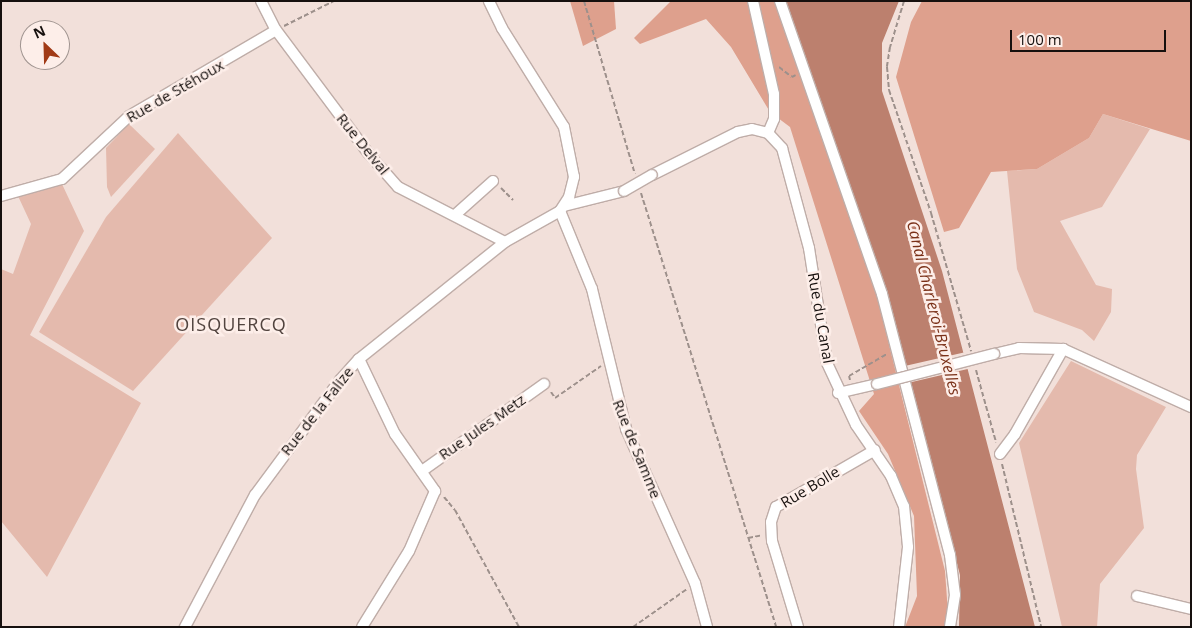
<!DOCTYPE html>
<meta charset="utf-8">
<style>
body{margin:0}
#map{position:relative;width:1192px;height:628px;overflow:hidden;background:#f2e0da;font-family:"Open Sans",sans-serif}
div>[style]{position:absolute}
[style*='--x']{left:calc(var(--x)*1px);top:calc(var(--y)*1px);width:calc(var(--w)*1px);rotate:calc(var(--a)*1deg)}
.green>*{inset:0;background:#e4baad}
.forest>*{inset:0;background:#dea08d}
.water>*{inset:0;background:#bc806e}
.pier>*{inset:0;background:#f2e0da;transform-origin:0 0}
.path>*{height:2px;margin-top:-1px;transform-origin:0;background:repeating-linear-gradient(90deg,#9d908b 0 5px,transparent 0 7.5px)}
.roads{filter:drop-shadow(1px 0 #bfada8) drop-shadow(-1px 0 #bfada8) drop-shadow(0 1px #bfada8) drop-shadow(0 -1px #bfada8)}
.minor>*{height:10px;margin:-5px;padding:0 5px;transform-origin:5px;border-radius:5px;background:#fff}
.bridges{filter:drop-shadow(1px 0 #bfada8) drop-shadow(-1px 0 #bfada8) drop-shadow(0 1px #bfada8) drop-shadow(0 -1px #bfada8)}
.minor-bridge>*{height:10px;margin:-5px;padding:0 5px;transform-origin:5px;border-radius:5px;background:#fff}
span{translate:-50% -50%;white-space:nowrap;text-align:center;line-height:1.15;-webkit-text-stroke:5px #fdeee9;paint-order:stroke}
.street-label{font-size:15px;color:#16100e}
.water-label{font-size:16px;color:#7a3018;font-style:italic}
.quarter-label{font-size:18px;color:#52443f;letter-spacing:1px}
.frame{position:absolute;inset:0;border:2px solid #16100e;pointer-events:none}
.north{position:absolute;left:20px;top:20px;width:50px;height:50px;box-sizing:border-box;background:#fdeee9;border:1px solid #a19591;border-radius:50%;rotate:336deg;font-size:14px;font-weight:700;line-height:20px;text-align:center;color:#16100e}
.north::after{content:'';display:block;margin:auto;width:18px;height:22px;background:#a13a16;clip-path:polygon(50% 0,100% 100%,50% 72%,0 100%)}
.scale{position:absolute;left:1010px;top:30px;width:156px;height:22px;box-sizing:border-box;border:2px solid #16100e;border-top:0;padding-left:6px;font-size:15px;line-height:18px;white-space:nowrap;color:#16100e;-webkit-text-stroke:4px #fdeee9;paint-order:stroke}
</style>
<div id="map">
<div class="green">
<i style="clip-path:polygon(1103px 114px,1150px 129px,1102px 207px,1060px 221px,1096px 285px,1112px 289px,1111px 312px,1094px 341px,1082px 330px,1034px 312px,1017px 269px,1007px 171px,1037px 169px,1089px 138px)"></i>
<i style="clip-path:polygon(129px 124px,155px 149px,111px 197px,107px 187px,106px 148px)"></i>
<i style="clip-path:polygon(178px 133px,272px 238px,133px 391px,39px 332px,106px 217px)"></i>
<i style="clip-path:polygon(62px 184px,84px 231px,30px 335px,141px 403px,47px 577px,1px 521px,1px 269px,13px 274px,31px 224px,18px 196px)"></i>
<i style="clip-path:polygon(1071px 361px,1166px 407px,1137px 455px,1136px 469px,1144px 528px,1100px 584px,1097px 627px,1062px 627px,1019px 443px)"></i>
</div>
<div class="forest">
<i style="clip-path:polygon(570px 1px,614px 1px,616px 29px,583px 46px)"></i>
<i style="clip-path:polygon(671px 1px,775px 1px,874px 284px,945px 571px,949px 627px,905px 627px,917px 596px,914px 516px,888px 454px,859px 411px,874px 394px,790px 127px,770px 112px,731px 47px,706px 19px,640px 44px,634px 38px)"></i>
<i style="clip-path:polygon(922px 1px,1191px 1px,1191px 141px,1103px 114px,1089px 138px,1037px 169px,991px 172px,959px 228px,944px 232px,896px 77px,911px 22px)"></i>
</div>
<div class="water">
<i style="clip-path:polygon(784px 1px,899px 1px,882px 43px,882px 91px,942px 271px,1035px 627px,959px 627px,960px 575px,886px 292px)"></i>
</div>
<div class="pier">
<i style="left:966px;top:352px;width:17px;height:65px;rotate:77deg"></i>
</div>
<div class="path">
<i style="--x:584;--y:1;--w:180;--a:73.6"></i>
<i style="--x:904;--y:1;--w:48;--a:106.9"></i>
<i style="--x:890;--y:47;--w:20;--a:99"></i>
<i style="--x:887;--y:67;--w:23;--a:85"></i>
<i style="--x:889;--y:90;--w:130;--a:71.1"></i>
<i style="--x:931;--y:213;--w:144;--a:73.8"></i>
<i style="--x:284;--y:26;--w:56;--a:-26.6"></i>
<i style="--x:779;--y:67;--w:16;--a:38"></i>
<i style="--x:792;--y:77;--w:4;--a:-27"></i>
<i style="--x:501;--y:188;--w:17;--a:45"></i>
<i style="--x:641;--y:193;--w:455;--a:72.7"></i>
<i style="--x:976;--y:370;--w:75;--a:74.5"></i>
<i style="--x:850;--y:380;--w:4;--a:-104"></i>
<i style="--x:849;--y:376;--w:44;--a:-30.1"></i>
<i style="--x:551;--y:392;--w:7;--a:56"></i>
<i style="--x:555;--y:398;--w:56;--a:-34.8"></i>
<i style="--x:1002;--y:464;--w:168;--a:76.5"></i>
<i style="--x:444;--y:497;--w:17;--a:50"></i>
<i style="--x:455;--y:510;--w:133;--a:61.3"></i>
<i style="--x:748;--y:538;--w:15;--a:-11"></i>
<i style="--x:633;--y:627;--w:66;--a:-35.1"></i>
</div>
<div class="roads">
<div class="minor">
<i style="--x:261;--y:1;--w:33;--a:63"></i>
<i style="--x:276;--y:30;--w:154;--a:53.2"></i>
<i style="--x:368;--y:153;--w:45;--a:48.6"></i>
<i style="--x:398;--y:187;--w:120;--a:27.2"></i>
<i style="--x:753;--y:1;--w:95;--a:77.3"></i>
<i style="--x:774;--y:94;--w:25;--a:90"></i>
<i style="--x:774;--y:119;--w:15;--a:113"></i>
<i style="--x:780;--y:1;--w:310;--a:70.8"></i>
<i style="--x:882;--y:294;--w:270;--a:75.4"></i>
<i style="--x:950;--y:555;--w:40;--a:82.9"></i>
<i style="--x:955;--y:595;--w:32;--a:99"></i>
<i style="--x:652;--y:175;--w:96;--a:-26.6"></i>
<i style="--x:738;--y:132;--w:14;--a:-12"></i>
<i style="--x:752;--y:129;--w:16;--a:14"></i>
<i style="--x:768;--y:133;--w:21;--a:47"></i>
<i style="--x:782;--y:148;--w:104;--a:74.9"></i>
<i style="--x:809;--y:248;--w:116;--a:81.1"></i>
<i style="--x:827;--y:363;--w:68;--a:64.9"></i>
<i style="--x:856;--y:425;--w:62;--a:55.5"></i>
<i style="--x:891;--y:476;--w:33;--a:67"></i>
<i style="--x:904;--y:506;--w:41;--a:84.4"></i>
<i style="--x:908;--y:547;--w:81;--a:96.4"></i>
<i style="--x:1;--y:196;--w:63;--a:-15.6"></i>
<i style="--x:62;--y:179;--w:92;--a:-43.2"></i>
<i style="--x:129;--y:116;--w:170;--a:-30.3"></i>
<i style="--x:564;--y:206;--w:62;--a:-14"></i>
<i style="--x:560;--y:211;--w:84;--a:67.7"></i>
<i style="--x:592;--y:289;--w:144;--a:76.3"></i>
<i style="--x:626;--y:429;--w:169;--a:65.9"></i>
<i style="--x:695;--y:583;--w:46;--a:74.7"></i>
<i style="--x:455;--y:215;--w:51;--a:-41.8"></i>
<i style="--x:994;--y:354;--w:26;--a:-13"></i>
<i style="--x:1019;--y:348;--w:44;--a:1.3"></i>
<i style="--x:1063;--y:349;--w:141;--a:24.4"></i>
<i style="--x:359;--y:359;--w:83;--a:64.4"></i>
<i style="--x:395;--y:434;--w:70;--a:54.9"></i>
<i style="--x:435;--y:491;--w:65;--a:113.4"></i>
<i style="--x:409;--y:551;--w:89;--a:121.7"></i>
<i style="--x:838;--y:393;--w:40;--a:-13"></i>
<i style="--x:1000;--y:454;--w:25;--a:-53"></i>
<i style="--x:1015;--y:434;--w:98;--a:-60.5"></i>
<i style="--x:422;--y:471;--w:150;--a:-35.5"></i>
<i style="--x:1137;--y:596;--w:56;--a:13.5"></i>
<i style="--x:185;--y:627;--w:149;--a:-62.1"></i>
<i style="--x:255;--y:495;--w:143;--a:-53.5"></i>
<i style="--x:340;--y:380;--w:28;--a:-48"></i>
<i style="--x:359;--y:359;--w:187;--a:-38.7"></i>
<i style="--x:505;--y:242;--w:63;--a:-29.4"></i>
<i style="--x:560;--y:211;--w:17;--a:-57"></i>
<i style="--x:569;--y:197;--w:21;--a:-76"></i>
<i style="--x:574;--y:177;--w:51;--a:-101.3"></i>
<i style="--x:564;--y:127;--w:117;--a:-122.1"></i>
<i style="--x:502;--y:28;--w:30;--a:-116"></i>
<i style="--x:798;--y:627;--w:90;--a:-106.8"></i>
<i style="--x:772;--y:541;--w:19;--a:-93"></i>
<i style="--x:771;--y:522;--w:16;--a:-72"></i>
<i style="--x:776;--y:507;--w:114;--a:-29.9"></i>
</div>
</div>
<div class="bridges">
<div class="minor-bridge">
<i style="--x:624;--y:191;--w:32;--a:-30"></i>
<i style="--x:877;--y:384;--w:121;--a:-14.4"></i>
</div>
</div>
<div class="street-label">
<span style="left:175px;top:91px;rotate:-30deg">Rue de Stéhoux</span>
<span style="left:363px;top:144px;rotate:51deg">Rue Delval</span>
<span style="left:821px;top:318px;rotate:80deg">Rue du Canal</span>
<span style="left:317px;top:411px;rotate:-52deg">Rue de la Falize</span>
<span style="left:482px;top:427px;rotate:-35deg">Rue Jules Metz</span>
<span style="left:637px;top:449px;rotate:68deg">Rue de Samme</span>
<span style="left:810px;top:487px;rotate:-31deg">Rue Bolle</span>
</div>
<div class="water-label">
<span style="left:934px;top:308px;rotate:76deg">Canal Charleroi-Bruxelles</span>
</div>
<div class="quarter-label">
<span style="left:231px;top:324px">OISQUERCQ</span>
</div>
<div class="frame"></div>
<div class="north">N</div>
<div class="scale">100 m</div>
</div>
